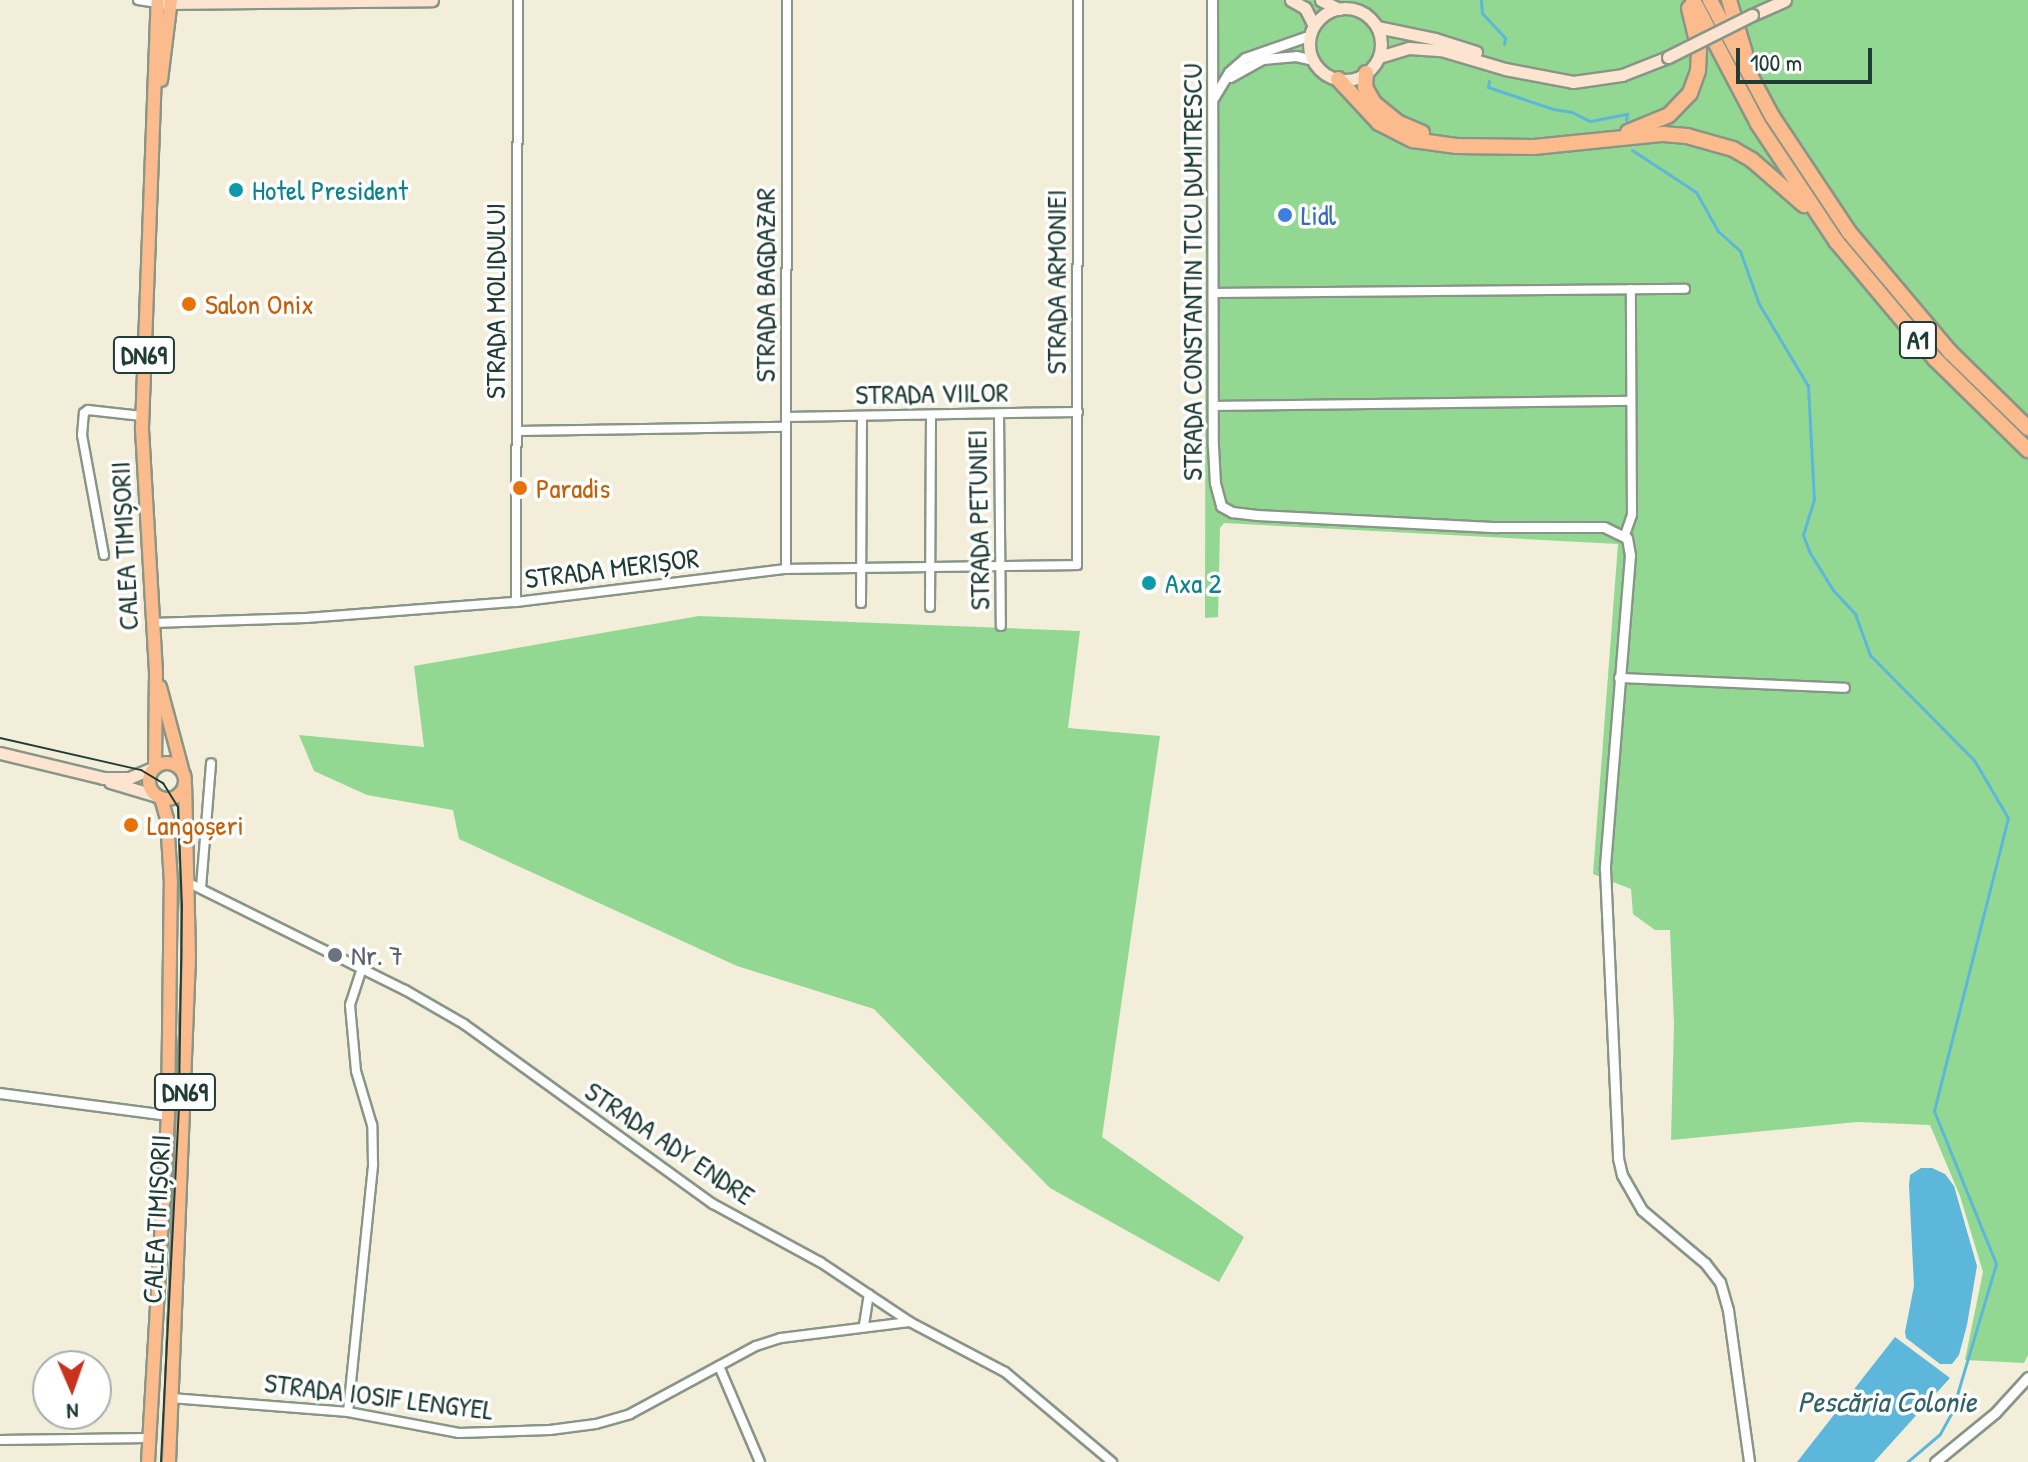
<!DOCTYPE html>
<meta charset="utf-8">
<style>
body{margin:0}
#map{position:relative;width:2028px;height:1462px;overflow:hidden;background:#f2eeda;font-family:"Patrick Hand",sans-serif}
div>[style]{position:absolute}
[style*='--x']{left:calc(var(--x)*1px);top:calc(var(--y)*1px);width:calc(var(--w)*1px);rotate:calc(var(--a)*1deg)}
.green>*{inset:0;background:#93d892}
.water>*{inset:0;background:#5db7da}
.stream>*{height:3px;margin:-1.5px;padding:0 1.5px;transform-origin:1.5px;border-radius:1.5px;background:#5db7da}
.roads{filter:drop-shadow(2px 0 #889687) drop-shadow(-2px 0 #889687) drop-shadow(0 2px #889687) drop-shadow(0 -2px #889687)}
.minor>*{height:8px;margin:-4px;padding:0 4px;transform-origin:4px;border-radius:4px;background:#fff}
.tertiary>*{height:9px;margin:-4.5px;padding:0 4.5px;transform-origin:4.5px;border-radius:4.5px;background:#fff}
.secondary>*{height:11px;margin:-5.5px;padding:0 5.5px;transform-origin:5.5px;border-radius:5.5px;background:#fde4d1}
.secondary>.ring{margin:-5.5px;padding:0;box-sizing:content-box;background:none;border:11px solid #fde4d1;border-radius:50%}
.primary>*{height:12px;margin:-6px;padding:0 6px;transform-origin:6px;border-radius:6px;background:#fbbb8d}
.primary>.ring{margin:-6px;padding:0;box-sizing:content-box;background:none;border:12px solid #fbbb8d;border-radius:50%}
.motorway>*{height:14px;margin:-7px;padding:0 7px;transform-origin:7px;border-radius:7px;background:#fbbb8d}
.tram>*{height:2px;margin:-1px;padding:0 1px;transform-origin:1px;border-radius:1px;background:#1f3d34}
.bridges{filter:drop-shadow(2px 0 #889687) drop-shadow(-2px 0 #889687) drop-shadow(0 2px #889687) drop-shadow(0 -2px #889687)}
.secondary-bridge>*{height:11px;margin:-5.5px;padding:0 5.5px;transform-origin:5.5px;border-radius:5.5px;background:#fde4d1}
.dots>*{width:22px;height:22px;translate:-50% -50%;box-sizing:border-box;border:4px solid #fff;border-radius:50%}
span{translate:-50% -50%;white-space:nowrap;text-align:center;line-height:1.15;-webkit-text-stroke:7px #fff;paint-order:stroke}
.shield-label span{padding:2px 6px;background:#fff;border:2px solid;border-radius:6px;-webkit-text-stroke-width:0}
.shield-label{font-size:26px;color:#1f3d34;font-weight:700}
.culture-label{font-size:28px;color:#0d838f}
.left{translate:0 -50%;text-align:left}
.shop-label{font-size:28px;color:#366cbe}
.street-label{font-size:28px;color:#1f3d34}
.food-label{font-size:28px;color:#c56008}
.worship-label{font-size:28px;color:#5b616d}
.water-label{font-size:30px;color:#326266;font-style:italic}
.north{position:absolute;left:32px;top:1350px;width:80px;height:80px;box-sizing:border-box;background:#fff;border:2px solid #a5b1ae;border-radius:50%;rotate:178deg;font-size:22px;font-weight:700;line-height:32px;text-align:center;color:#1f3d34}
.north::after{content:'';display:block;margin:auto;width:28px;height:36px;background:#c8321e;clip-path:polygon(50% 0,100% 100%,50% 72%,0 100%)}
.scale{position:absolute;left:1736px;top:48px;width:136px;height:36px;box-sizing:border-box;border:4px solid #1f3d34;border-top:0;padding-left:10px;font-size:24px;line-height:28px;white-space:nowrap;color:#1f3d34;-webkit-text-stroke:6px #fff;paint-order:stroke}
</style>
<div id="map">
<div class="green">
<i style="clip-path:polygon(1206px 0,2028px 0,2028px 1355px,2024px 1363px,1965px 1360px,1983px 1272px,1960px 1196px,1930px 1125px,1857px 1122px,1671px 1140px,1674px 1024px,1670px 930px,1655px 930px,1633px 914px,1631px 889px,1593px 874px,1618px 544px,1224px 523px,1220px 528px,1218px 617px,1205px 618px)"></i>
<i style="clip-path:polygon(699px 616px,1080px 631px,1068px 728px,1160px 736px,1102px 1137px,1244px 1237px,1219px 1282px,1050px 1188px,874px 1009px,737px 966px,459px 839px,453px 810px,367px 795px,314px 771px,299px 735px,424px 747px,414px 666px)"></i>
</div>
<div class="water">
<i style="clip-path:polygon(1921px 1168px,1932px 1168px,1945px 1174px,1954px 1186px,1977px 1266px,1967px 1325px,1959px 1355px,1952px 1364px,1940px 1364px,1906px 1338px,1905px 1332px,1914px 1286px,1909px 1185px,1910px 1175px)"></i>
<i style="clip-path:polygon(1895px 1337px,1950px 1378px,1874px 1462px,1797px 1462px)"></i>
</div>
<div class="stream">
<i style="--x:1481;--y:0;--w:13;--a:86"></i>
<i style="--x:1482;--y:13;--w:34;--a:47"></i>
<i style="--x:1505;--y:38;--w:6;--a:99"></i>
<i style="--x:1489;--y:81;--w:6;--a:99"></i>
<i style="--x:1488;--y:87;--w:69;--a:18.7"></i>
<i style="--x:1553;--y:109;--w:19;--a:9"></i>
<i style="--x:1572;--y:112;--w:20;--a:27"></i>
<i style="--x:1590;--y:121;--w:38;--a:-11"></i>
<i style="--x:1627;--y:114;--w:6;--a:99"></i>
<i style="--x:1632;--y:150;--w:77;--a:33.3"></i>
<i style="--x:1696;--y:192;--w:45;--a:60.6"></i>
<i style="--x:1718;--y:231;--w:30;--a:42"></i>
<i style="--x:1740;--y:251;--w:56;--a:70.3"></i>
<i style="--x:1759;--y:304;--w:96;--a:59.1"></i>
<i style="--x:1808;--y:386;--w:113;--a:87"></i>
<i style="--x:1814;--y:499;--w:38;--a:107"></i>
<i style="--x:1803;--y:535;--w:19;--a:69"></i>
<i style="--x:1810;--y:553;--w:44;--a:58.1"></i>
<i style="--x:1833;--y:590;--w:33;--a:47"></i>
<i style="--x:1855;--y:614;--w:44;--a:69.9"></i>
<i style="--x:1870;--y:655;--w:148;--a:45.3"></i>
<i style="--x:1974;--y:760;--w:67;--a:59.6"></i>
<i style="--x:2008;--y:818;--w:302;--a:104.2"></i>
<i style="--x:1934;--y:1111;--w:165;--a:67.9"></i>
<i style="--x:1996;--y:1264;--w:154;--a:106.6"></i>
<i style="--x:1952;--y:1412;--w:25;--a:119"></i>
<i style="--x:1940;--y:1434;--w:43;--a:139.7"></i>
</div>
<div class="roads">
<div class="minor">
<i style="--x:138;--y:0;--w:20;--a:9"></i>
<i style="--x:1215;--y:293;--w:470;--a:-0.5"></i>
<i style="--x:1214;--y:406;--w:417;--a:-0.7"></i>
<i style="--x:999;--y:414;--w:212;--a:89.5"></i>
<i style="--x:786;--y:417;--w:292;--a:-1"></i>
<i style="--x:518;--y:431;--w:268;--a:-0.9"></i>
<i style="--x:1625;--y:535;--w:21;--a:-71"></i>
<i style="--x:1632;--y:515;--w:226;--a:-90.3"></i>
<i style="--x:104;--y:555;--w:122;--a:-100.4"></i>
<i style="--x:82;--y:435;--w:22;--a:-85"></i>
<i style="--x:84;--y:413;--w:5;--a:-37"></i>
<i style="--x:88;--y:410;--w:54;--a:6.3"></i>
<i style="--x:786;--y:569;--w:569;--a:-89.9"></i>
<i style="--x:516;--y:602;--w:602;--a:-89.81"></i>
<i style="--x:861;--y:603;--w:187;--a:-89.7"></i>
<i style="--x:930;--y:607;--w:192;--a:-89.7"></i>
<i style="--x:152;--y:623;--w:154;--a:-1.9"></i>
<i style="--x:306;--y:618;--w:211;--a:-4.4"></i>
<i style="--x:516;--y:602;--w:272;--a:-7"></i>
<i style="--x:786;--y:569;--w:291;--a:-0.8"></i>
<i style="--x:1077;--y:565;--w:565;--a:-89.9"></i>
<i style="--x:1619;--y:678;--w:226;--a:2.5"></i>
<i style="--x:189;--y:883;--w:241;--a:26.4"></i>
<i style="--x:405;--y:990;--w:68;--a:30"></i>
<i style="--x:464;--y:1024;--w:307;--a:35.9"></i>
<i style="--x:713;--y:1204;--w:122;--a:28.5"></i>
<i style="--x:820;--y:1262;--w:108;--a:33.7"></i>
<i style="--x:910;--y:1322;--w:107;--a:27.8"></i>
<i style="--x:1005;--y:1372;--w:140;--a:40.1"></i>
<i style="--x:201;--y:888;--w:125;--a:-85.4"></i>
<i style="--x:864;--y:1325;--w:31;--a:-81"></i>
<i style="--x:719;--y:1366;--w:104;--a:66.9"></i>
<i style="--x:171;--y:1398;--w:178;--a:4.5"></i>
<i style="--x:348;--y:1412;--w:113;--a:10.7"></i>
<i style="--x:459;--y:1433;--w:91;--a:-1.9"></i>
<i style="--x:550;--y:1430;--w:46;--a:-7.4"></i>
<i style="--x:596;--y:1424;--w:35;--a:-16"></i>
<i style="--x:630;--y:1414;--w:143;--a:-28.4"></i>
<i style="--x:756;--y:1346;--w:26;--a:-18"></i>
<i style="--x:781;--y:1338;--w:129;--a:-7.1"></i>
<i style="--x:348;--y:1412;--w:249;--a:-84.2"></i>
<i style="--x:373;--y:1164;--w:39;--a:-91"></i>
<i style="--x:372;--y:1125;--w:56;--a:-106.5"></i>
<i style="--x:356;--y:1071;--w:66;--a:-95.2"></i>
<i style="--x:350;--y:1005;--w:39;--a:-72"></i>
<i style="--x:0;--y:1440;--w:149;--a:-0.8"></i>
</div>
<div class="tertiary">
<i style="--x:1212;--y:0;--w:446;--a:89.9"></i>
<i style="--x:1213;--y:446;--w:37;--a:87"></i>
<i style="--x:1215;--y:483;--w:24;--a:75"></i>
<i style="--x:1221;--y:506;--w:13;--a:29"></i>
<i style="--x:1232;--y:512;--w:25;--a:7"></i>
<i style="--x:1257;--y:515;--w:240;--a:2.9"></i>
<i style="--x:1497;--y:527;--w:107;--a:0"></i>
<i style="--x:1604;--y:527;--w:25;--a:26"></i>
<i style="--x:1627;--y:538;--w:17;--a:80"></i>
<i style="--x:1630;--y:555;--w:315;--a:94.6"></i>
<i style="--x:1605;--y:869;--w:289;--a:87.4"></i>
<i style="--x:1618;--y:1158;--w:17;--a:77"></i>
<i style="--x:1622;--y:1175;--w:40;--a:60.3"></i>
<i style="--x:1642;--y:1210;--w:82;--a:40.1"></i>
<i style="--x:1705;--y:1263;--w:24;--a:52"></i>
<i style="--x:1720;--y:1282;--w:29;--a:74"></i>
<i style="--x:1728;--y:1310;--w:153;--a:82.1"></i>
<i style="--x:1230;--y:77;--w:38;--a:-29"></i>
<i style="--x:1263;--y:59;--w:33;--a:-5"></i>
<i style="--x:1296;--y:56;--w:17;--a:13"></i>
<i style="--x:1214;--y:97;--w:29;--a:-59"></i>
<i style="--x:1229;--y:72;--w:21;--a:-41"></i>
<i style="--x:1245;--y:58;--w:70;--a:-19.2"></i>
<i style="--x:0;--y:1093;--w:169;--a:7.5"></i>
<i style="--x:1935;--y:1462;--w:77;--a:-39.2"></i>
<i style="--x:1995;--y:1413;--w:49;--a:-47.5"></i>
</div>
<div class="secondary">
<i style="--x:1291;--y:0;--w:16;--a:30"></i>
<i style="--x:1305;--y:8;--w:20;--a:63"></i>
<i style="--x:1321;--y:0;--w:20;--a:27"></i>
<i style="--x:162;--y:3;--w:270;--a:-0.6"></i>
<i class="ring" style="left:1309px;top:8px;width:61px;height:61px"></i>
<i style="--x:1752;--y:15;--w:36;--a:-24"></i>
<i style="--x:1377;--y:27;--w:59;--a:11.7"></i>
<i style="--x:1435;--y:39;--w:43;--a:17.6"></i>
<i style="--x:1379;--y:57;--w:31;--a:-17"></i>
<i style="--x:1409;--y:48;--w:32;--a:4"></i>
<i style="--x:1441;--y:50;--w:67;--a:16.5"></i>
<i style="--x:1505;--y:69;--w:69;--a:10.8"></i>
<i style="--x:1573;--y:82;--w:49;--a:-8.1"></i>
<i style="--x:1622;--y:75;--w:49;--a:-21.4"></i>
<i style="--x:0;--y:753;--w:106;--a:13.6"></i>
<i style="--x:103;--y:778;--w:26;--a:0"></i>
<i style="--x:129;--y:778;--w:28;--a:-23"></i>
<i style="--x:110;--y:782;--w:49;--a:16.6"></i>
</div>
<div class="primary">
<i style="--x:161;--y:80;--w:81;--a:-82.9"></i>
<i style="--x:160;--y:687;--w:85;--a:75"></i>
<i class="ring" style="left:149px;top:763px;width:24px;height:24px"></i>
<i style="--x:155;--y:767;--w:95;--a:-89.4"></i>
<i style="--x:156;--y:672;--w:245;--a:-93.3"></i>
<i style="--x:142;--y:427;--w:427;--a:-87.9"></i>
<i style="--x:148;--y:1462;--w:348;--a:-86.7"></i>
<i style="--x:168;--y:1115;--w:232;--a:-89.3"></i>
<i style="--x:171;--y:883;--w:64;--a:-93.6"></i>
<i style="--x:167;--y:819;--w:22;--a:-106"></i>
<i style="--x:169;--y:1462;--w:505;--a:-87.73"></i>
<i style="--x:189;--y:957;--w:171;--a:-91.3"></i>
</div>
<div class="motorway">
<i style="--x:1693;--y:0;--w:140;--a:62.3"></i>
<i style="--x:1758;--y:124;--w:141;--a:56.3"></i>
<i style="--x:1836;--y:241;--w:155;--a:50"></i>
<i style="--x:1936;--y:360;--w:129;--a:44.4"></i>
<i style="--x:1710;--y:0;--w:132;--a:61.9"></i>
<i style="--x:1772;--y:116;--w:139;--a:56.4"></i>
<i style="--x:1849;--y:232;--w:157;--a:49.9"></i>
<i style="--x:1950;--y:352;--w:109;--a:44.3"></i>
<i style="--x:1729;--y:0;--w:55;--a:73.2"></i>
<i style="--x:1366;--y:73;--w:14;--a:94"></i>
<i style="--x:1365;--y:87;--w:18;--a:61"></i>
<i style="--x:1374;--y:103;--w:32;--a:39"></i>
<i style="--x:1399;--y:123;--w:25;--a:23"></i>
<i style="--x:1338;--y:79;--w:60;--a:47"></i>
<i style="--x:1379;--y:123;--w:38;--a:27"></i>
<i style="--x:1413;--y:140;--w:44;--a:7.8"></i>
<i style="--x:1457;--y:146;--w:77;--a:0.7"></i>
<i style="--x:1534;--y:147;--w:130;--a:-5.8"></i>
<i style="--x:1663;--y:134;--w:24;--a:5"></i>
<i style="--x:1687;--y:136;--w:48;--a:15.8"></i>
<i style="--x:1733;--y:149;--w:22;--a:30"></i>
<i style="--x:1752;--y:160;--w:69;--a:40.9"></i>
<i style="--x:1628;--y:132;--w:44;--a:-22.5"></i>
<i style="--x:1669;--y:115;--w:30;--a:-46"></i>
<i style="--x:1690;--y:93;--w:23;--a:-70"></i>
<i style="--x:1698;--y:71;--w:21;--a:-87"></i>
<i style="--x:1699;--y:50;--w:43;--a:-103.4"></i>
</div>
</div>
<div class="tram">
<i style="--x:0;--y:738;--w:145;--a:12.8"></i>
<i style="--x:141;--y:770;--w:26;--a:31"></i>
<i style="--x:163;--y:783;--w:28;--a:58"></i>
<i style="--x:178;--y:807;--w:99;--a:87.7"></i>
<i style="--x:182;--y:906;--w:200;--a:90.9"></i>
<i style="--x:179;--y:1106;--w:356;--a:92.9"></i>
</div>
<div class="bridges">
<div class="secondary-bridge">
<i style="--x:1668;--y:57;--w:94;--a:-26.6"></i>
</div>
</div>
<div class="dots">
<i style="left:236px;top:190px;background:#0f9aa8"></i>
<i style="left:1285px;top:215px;background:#3f7fe0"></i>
<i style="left:189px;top:304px;background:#e8710a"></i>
<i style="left:520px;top:488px;background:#e8710a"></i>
<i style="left:1149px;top:583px;background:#0f9aa8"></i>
<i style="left:131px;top:825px;background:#e8710a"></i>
<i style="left:335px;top:955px;background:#6b7280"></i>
</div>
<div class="shield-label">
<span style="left:1918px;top:340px">A1</span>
<span style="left:144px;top:355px">DN69</span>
<span style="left:185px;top:1092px">DN69</span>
</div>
<div class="culture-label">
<span class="left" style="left:252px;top:190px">Hotel President</span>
<span class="left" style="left:1165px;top:583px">Axa 2</span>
</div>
<div class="shop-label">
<span class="left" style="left:1301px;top:215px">Lidl</span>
</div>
<div class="street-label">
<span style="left:1192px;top:272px;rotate:-90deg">STRADA CONSTANTIN TICU DUMITRESCU</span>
<span style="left:1056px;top:282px;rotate:-90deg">STRADA ARMONIEI</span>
<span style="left:765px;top:285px;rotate:-90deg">STRADA BAGDAZAR</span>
<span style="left:495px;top:301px;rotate:-90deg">STRADA MOLIDULUI</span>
<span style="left:932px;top:393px;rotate:-1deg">STRADA VIILOR</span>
<span style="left:978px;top:520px;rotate:-91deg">STRADA PETUNIEI</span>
<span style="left:124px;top:546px;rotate:-93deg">CALEA TIMIȘORII</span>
<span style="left:612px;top:568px;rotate:-7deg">STRADA MERIȘOR</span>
<span style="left:670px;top:1143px;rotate:34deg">STRADA ADY ENDRE</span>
<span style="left:156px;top:1219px;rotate:-87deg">CALEA TIMIȘORII</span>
<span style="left:379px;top:1396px;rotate:7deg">STRADA IOSIF LENGYEL</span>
</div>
<div class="food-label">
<span class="left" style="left:205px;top:304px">Salon Onix</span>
<span class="left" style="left:536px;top:488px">Paradis</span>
<span class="left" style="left:147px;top:825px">Langoșeri</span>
</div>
<div class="worship-label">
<span class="left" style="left:351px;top:955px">Nr. 7</span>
</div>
<div class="water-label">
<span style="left:1887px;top:1401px">Pescăria Colonie</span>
</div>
<div class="north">N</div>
<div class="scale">100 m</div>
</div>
